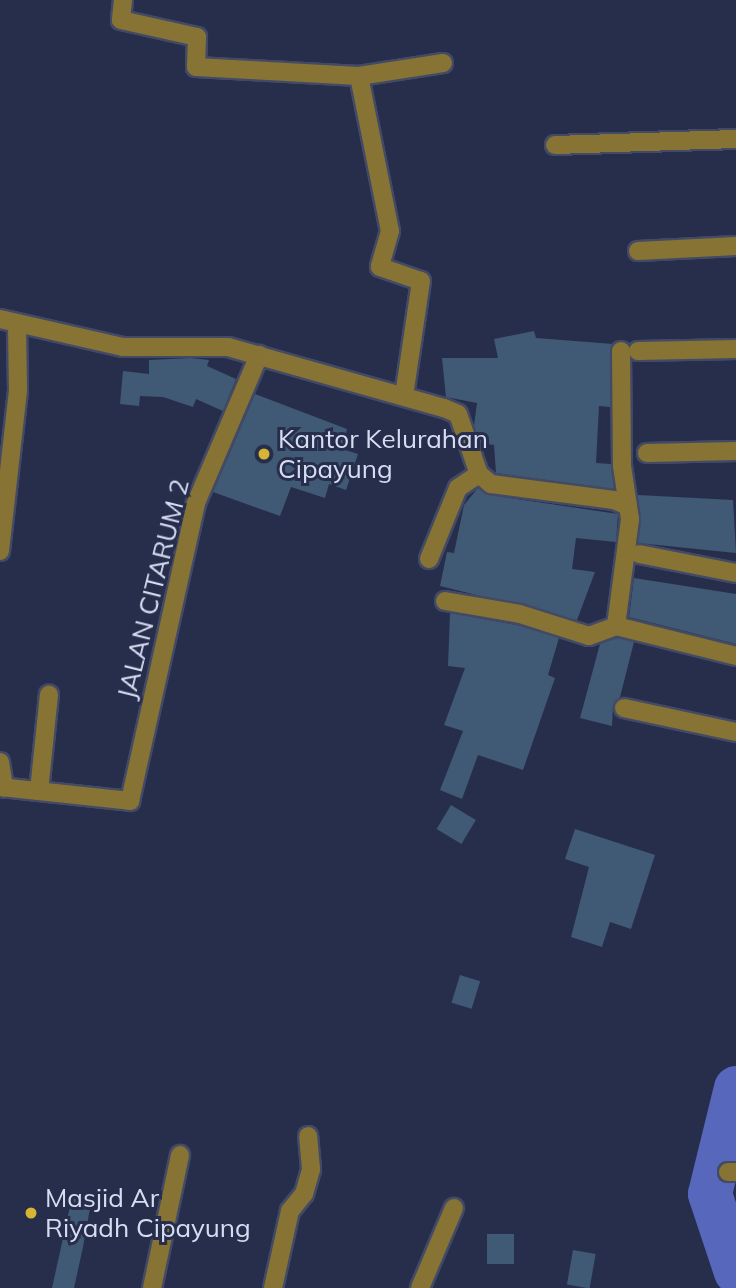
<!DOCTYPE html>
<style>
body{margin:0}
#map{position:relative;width:736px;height:1288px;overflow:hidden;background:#272e4c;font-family:Mulish,sans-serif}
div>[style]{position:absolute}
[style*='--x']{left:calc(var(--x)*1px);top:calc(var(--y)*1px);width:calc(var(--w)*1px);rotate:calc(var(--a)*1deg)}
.river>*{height:44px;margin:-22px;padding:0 22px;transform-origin:22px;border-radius:22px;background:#5667bc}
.building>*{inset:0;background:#405975;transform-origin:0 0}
.roads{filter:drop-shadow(2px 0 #434a66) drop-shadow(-2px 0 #434a66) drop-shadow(0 2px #434a66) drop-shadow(0 -2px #434a66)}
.minor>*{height:18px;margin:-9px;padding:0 9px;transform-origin:9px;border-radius:9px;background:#877434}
.dots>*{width:19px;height:19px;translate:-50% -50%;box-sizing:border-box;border:4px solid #272e4c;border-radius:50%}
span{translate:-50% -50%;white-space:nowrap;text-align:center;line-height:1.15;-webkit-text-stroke:6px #272e4c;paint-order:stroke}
.poi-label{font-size:26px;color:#d7ddf1}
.left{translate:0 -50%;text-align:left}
.street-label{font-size:26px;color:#d7ddf1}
</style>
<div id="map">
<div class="river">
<i style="--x:736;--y:1088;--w:109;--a:103.8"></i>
<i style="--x:710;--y:1194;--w:82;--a:71.6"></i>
</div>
<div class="building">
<i style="clip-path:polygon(534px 331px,536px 338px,613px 344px,610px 407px,599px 406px,596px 463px,611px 464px,614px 489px,496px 473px,494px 445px,480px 443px,474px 426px,477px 403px,446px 397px,442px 358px,498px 358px,494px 339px)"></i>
<i style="clip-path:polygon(190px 358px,209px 360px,207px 366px,236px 379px,223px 411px,196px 399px,193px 407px,163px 397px,140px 396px,139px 406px,120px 404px,123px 371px,149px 374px,149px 360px)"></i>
<i style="clip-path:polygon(255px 394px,347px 429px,342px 449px,358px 454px,346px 490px,329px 484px,325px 498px,291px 487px,280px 516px,213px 492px)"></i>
<i style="clip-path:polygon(478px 488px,490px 495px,618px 514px,616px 542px,576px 538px,572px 569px,595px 572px,577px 620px,440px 586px,447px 552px,454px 553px,464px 505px)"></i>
<i style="clip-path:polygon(638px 495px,733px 500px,736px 553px,638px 543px)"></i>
<i style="clip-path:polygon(634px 578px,736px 594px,736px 644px,629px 617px)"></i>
<i style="clip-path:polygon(450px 613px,517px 625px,559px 638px,548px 675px,555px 678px,523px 770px,478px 755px,462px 799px,440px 790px,463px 731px,444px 725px,465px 668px,448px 666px)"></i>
<i style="clip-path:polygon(617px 638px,634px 642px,620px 697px,613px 705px,612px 726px,580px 718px,600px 644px)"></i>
<i style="left:451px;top:805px;width:29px;height:28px;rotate:31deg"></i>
<i style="clip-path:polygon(575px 829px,655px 855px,631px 929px,610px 922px,602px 947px,571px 937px,589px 867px,565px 859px)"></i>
<i style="left:460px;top:975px;width:21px;height:29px;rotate:17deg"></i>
<i style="clip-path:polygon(73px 1193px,92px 1197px,83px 1247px,74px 1288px,52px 1288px)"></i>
<i style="left:487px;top:1234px;width:27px;height:30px"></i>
<i style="left:573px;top:1250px;width:23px;height:35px;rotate:10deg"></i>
</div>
<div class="roads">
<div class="minor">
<i style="--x:123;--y:0;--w:20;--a:96"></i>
<i style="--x:121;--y:20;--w:78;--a:12.6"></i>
<i style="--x:197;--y:37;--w:30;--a:92"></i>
<i style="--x:196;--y:67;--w:163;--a:3.2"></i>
<i style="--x:359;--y:76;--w:85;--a:-8.8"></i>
<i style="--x:359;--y:76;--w:158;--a:78.7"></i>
<i style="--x:390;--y:231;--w:37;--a:106"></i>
<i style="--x:380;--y:267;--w:43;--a:18.9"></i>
<i style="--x:421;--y:281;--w:116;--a:98.4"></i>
<i style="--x:555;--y:145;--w:181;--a:-1.9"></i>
<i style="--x:638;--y:251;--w:98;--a:-2.9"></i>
<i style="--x:0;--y:319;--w:126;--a:12.8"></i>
<i style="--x:123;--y:347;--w:105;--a:0"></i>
<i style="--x:228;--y:347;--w:224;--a:15.8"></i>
<i style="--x:444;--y:408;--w:15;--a:23"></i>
<i style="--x:458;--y:414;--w:64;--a:70.7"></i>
<i style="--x:479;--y:474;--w:16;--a:40"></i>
<i style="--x:491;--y:484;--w:124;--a:7.4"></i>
<i style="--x:614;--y:500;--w:15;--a:23"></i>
<i style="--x:638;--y:351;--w:98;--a:-1.2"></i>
<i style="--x:647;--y:453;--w:89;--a:-1.3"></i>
<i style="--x:0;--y:551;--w:162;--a:-83.6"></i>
<i style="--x:18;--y:390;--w:67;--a:-90.9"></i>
<i style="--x:639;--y:554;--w:99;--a:11.1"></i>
<i style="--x:429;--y:559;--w:77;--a:-67.8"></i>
<i style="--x:458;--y:488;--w:25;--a:-34"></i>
<i style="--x:445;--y:601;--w:76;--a:9.8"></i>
<i style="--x:520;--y:614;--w:72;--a:17.7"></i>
<i style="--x:589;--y:636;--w:29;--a:-20"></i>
<i style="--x:616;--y:626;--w:124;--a:14"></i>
<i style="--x:616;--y:626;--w:108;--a:-82.5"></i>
<i style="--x:630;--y:519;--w:54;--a:-98.6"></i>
<i style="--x:622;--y:466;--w:115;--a:-90.5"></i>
<i style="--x:624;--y:708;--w:115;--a:12.1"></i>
<i style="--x:0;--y:762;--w:26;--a:81"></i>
<i style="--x:0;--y:787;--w:131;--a:6.1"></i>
<i style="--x:130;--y:801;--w:305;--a:-77.5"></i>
<i style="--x:196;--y:503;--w:161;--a:-66.9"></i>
<i style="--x:39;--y:791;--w:97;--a:-84.1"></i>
<i style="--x:728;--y:1172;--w:8;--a:0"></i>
<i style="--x:152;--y:1288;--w:136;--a:-78.1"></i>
<i style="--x:273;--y:1288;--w:79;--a:-77.6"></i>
<i style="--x:290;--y:1211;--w:22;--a:-51"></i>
<i style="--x:304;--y:1194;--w:26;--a:-74"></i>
<i style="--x:311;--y:1169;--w:33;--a:-95"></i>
<i style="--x:420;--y:1288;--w:87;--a:-67"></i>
</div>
</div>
<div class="dots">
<i style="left:264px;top:454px;background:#d7b434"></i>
<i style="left:31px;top:1213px;background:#d7b434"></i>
</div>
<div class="poi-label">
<span class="left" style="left:278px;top:454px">Kantor Kelurahan<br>Cipayung</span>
<span class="left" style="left:45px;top:1213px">Masjid Ar<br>Riyadh Cipayung</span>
</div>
<div class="street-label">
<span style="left:153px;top:589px;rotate:-76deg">JALAN CITARUM 2</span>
</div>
</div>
